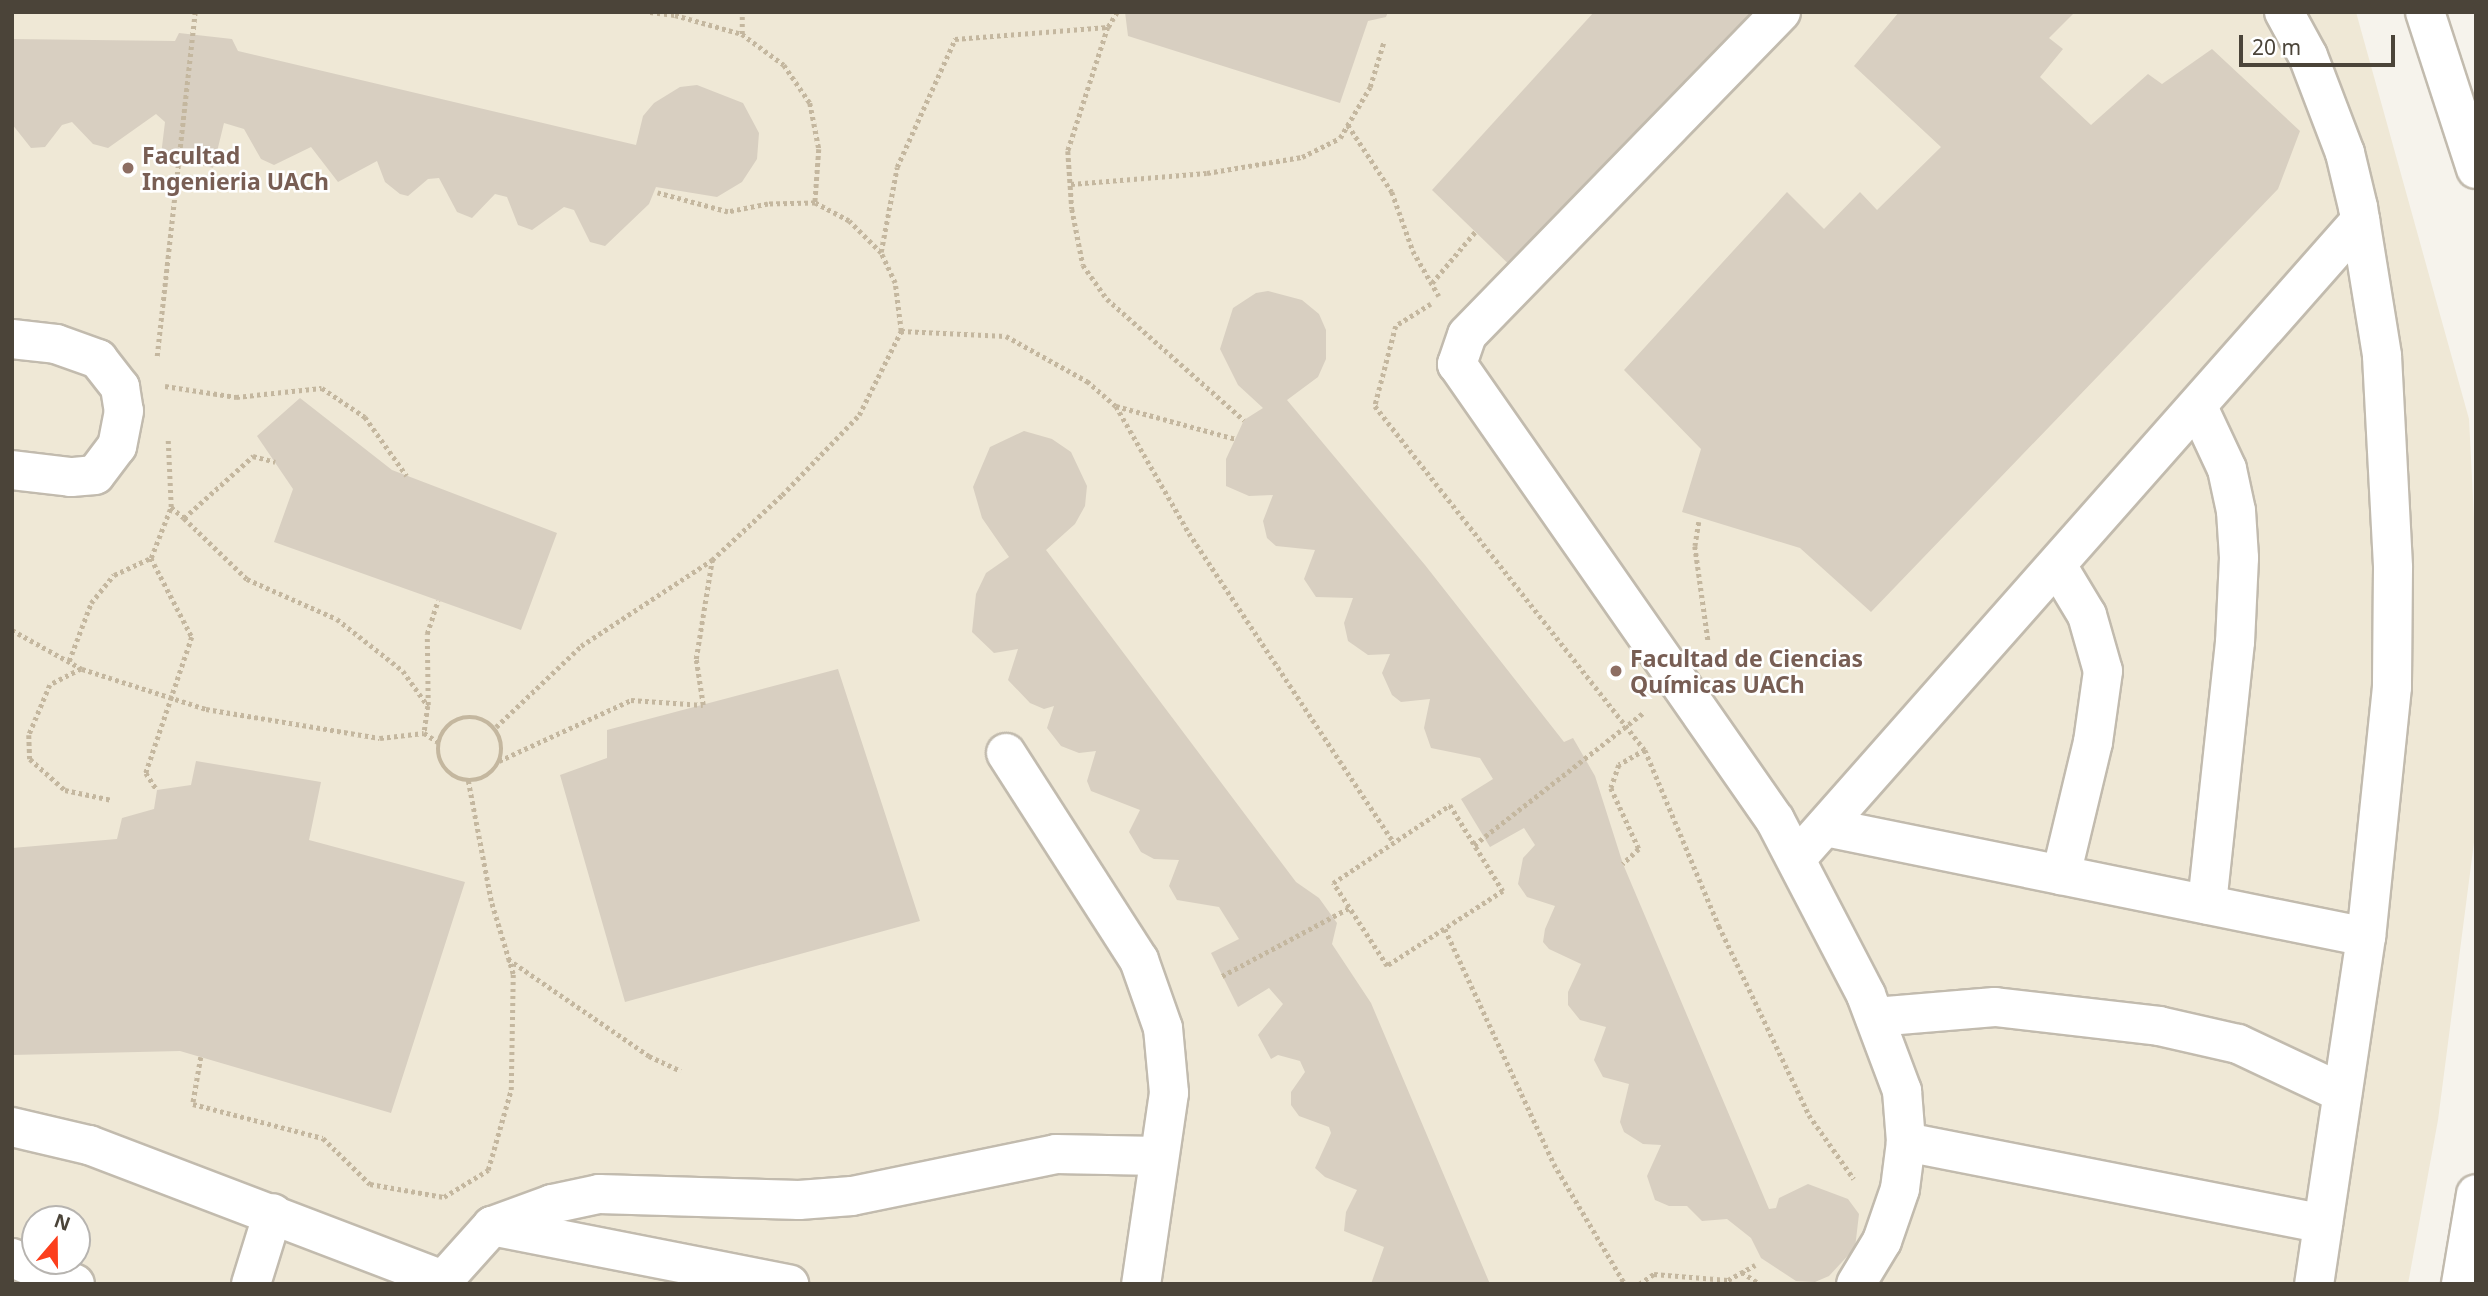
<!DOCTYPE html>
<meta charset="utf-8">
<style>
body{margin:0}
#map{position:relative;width:2488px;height:1296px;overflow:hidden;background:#f6f3ec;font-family:"Noto Sans",sans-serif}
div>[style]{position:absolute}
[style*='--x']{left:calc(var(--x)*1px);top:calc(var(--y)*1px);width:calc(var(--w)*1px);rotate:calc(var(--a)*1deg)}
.education>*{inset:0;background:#efe8d6}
.building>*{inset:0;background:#d8cfc1}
.path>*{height:4.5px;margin-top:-2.25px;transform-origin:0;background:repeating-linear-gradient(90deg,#c4b79f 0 3.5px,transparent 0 7px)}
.path>.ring{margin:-2.25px;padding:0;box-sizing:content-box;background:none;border:4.5px solid #c4b79f;border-radius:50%}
.roads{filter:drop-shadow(2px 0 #c2bbae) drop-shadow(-2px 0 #c2bbae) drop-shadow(0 2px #c2bbae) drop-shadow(0 -2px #c2bbae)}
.minor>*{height:38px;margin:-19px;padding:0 19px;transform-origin:19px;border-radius:19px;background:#fff}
.dots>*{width:19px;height:19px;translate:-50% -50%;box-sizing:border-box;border:4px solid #fff;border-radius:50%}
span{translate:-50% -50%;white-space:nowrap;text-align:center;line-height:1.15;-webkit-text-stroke:5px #fff;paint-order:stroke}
.education-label{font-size:23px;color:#785e54;font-weight:700}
.left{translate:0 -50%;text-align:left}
.frame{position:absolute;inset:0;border:14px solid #4b4439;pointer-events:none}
.north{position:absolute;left:21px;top:1205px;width:70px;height:70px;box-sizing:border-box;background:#fff;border:2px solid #b7b4b0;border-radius:50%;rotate:20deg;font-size:19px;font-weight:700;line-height:28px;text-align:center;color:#4b4439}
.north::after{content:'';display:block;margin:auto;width:24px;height:32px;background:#fc3f1d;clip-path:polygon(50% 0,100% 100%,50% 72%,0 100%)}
.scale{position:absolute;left:2239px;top:35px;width:156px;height:32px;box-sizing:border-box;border:4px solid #4b4439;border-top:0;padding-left:9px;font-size:21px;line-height:24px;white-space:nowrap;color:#4b4439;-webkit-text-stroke:5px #fff;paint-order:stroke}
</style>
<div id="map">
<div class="education">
<i style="clip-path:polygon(evenodd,12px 12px,2356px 12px,2469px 419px,2476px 558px,2476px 827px,2438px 1120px,2408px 1284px,12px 1284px,12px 12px,35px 1219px,77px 1219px,77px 1261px,35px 1261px,35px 1219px)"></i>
</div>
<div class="building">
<i style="clip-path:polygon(1125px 12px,1388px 12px,1386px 17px,1368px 21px,1340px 103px,1128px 36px)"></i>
<i style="clip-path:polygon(1594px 12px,1753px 14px,1520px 275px,1432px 190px)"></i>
<i style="clip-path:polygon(1899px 12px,2075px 12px,2049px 38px,2063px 49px,2040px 77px,2091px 125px,2148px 74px,2162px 84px,2212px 49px,2300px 131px,2278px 189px,1871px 612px,1800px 548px,1682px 512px,1701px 449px,1624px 370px,1787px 192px,1824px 229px,1860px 192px,1877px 210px,1941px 147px,1854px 66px)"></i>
<i style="clip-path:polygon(179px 33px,232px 39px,238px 51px,636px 145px,643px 116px,654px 103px,680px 87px,697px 85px,743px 103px,759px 133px,757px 159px,742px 182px,717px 197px,656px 187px,649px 204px,605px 246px,590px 242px,574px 210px,564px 207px,532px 230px,518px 225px,507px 197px,495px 194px,472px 218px,457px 212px,439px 178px,428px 179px,408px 196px,400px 194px,385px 182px,377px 161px,338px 182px,311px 147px,274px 165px,261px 159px,244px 129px,224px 123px,213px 168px,161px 155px,165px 122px,156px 114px,108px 148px,93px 144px,72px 122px,62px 125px,45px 147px,31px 148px,12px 124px,12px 39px,175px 41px)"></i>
<i style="clip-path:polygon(1268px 291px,1302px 300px,1319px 314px,1326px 330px,1326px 359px,1318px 377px,1287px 400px,1425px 565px,1564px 742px,1573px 738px,1595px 776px,1623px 864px,1769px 1209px,1776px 1208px,1779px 1198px,1808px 1184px,1848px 1199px,1859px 1214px,1855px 1248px,1829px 1276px,1815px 1282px,1796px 1281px,1761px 1258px,1751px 1238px,1727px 1219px,1702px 1221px,1687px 1206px,1669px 1206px,1655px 1200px,1647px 1176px,1661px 1145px,1643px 1144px,1624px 1132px,1620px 1122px,1629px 1084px,1603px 1077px,1594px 1060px,1606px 1027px,1580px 1020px,1568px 1005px,1568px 992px,1581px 964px,1549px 949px,1543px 942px,1545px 929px,1555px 906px,1527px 897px,1518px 884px,1523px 858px,1535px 845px,1524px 828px,1490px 847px,1461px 799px,1493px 779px,1480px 758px,1431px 748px,1424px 728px,1430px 699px,1401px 702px,1392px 695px,1382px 673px,1390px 654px,1368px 655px,1348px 641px,1344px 623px,1353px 598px,1316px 597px,1304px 579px,1315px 550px,1276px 546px,1267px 538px,1263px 521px,1273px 495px,1249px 496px,1226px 486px,1226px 459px,1244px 420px,1263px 408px,1238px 385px,1220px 349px,1233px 308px,1256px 293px)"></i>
<i style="clip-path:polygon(300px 398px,392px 470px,557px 533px,521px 630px,274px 542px,293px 489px,257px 436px)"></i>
<i style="clip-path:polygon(1024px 431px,1052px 439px,1071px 452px,1087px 486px,1085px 506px,1075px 524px,1046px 550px,1296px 882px,1319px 898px,1337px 923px,1332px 944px,1371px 1003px,1490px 1284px,1371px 1284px,1384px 1247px,1344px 1231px,1346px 1212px,1357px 1190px,1325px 1177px,1315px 1168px,1331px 1133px,1329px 1127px,1299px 1116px,1291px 1105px,1291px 1092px,1305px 1072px,1300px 1061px,1278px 1055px,1271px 1059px,1258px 1035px,1283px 1004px,1269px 988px,1238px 1007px,1211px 953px,1239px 939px,1219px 907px,1177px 900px,1169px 886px,1179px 860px,1154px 859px,1141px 852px,1129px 832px,1140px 810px,1091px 791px,1087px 781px,1096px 751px,1079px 753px,1061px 746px,1047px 728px,1054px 706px,1044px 709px,1030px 703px,1008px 680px,1018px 649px,994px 653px,972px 632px,976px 594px,986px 573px,1009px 557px,982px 518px,973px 487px,990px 447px)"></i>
<i style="clip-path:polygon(838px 669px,920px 921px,625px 1002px,560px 775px,607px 758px,607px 730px)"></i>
<i style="clip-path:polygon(196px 761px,321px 782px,309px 840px,465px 882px,391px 1113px,180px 1051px,12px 1055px,12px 848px,117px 839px,122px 818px,154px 809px,157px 790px,191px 785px)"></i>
</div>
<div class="path">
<i style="--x:650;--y:12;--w:25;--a:7"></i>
<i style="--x:675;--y:15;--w:70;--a:15.8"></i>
<i style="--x:742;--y:34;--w:52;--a:36.4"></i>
<i style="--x:784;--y:65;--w:46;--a:55.6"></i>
<i style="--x:810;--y:103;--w:47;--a:78.9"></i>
<i style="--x:819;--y:149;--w:54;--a:94.2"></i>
<i style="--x:1108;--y:27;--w:130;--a:107.9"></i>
<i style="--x:1068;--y:151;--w:58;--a:86.1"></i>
<i style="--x:1072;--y:209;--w:57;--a:78.9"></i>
<i style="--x:1083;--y:265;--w:42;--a:54.8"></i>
<i style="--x:1107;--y:299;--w:183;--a:41.5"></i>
<i style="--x:742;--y:34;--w:22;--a:-90"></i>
<i style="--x:1348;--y:125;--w:80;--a:56.7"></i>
<i style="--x:1392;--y:192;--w:63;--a:70.4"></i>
<i style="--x:1413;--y:251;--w:52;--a:60"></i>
<i style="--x:1071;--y:184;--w:136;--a:-4.6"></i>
<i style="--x:1207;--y:173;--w:96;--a:-9.6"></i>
<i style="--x:1302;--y:157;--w:42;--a:-26.6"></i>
<i style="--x:1340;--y:138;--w:59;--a:-59.5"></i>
<i style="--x:1370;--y:87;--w:48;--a:-73.1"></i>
<i style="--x:881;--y:252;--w:86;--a:-79.3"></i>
<i style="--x:897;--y:167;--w:141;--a:-65.6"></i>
<i style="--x:955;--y:39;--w:153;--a:-4.5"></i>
<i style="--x:1108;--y:27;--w:17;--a:-59"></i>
<i style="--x:1432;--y:283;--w:67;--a:-49.9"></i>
<i style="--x:1431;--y:304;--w:41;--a:147.8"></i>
<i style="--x:1396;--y:326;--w:83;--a:104.7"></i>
<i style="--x:1375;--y:406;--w:437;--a:51.9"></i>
<i style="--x:1645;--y:750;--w:30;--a:150"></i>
<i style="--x:1619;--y:765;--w:24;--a:109"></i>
<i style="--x:1611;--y:788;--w:67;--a:65.3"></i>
<i style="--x:1639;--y:849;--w:22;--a:137"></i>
<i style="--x:901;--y:331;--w:105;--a:2.7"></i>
<i style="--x:1006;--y:336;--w:93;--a:29.1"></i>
<i style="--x:1087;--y:381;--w:38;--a:41"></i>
<i style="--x:1116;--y:406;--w:124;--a:15.4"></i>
<i style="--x:157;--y:356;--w:346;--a:-83.7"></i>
<i style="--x:165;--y:386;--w:72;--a:8.8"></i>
<i style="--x:236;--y:397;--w:86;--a:-6"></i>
<i style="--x:322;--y:388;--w:52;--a:34"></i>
<i style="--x:365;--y:417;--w:72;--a:54.6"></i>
<i style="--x:1116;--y:406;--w:146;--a:60.1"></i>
<i style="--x:1189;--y:533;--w:369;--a:56.5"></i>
<i style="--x:171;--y:507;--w:17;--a:40"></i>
<i style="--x:184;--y:518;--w:93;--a:-41.9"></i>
<i style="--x:253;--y:456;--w:23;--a:15"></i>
<i style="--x:184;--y:518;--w:88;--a:44.1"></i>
<i style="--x:247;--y:579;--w:98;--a:24"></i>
<i style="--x:337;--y:619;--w:84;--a:38.2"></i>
<i style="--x:403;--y:671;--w:43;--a:54.5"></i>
<i style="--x:428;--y:706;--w:27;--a:98"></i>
<i style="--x:424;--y:733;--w:17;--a:33"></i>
<i style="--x:1699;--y:522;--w:24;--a:99"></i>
<i style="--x:1695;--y:546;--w:95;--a:82.1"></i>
<i style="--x:151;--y:558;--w:89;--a:62.6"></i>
<i style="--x:192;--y:637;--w:144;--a:108.7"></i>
<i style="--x:146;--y:773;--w:20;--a:57"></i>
<i style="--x:12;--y:630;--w:80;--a:29.1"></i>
<i style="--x:82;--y:669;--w:130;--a:17.9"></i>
<i style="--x:206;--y:709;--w:176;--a:9.5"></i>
<i style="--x:380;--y:738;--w:44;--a:-6.5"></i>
<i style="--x:69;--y:661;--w:62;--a:-69.2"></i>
<i style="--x:91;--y:603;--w:36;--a:-51"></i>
<i style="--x:114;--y:575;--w:41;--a:-24.7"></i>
<i style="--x:151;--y:558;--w:55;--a:-68.6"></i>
<i style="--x:171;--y:507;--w:67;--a:-92.6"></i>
<i style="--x:81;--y:669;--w:35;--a:153"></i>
<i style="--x:50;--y:685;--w:54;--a:112.8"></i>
<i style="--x:29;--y:735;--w:24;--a:88"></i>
<i style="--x:30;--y:759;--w:47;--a:41.5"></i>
<i style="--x:65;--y:790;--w:48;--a:12"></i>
<i style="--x:428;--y:705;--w:71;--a:-90.8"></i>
<i style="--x:427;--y:634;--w:35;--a:-72"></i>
<i class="ring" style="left:438px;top:717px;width:59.5px;height:59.5px"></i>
<i style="--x:496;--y:727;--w:117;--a:-43.6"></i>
<i style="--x:581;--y:646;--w:157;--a:-33.3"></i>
<i style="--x:712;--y:560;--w:96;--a:-42.9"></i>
<i style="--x:782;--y:495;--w:111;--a:-46.1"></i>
<i style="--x:859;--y:415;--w:94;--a:-63.4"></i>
<i style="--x:901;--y:331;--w:48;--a:-97.1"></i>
<i style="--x:895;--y:283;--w:33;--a:-115"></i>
<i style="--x:881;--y:253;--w:45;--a:-135"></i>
<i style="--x:849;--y:221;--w:38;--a:-152"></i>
<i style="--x:815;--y:203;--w:47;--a:178.8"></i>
<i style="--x:768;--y:204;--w:41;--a:168.7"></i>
<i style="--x:728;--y:212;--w:73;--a:-164.8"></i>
<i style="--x:1645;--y:750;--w:191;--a:67.2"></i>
<i style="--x:1719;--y:926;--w:209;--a:64.5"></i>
<i style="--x:1809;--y:1115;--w:78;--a:54.9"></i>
<i style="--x:499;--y:761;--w:145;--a:-24.8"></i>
<i style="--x:631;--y:700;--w:72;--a:4"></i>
<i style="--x:703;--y:705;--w:47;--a:-98.7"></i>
<i style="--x:696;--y:659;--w:100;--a:-80.8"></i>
<i style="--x:1450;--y:805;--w:101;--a:58.4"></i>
<i style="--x:1503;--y:891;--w:138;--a:147.1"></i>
<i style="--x:1387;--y:966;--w:99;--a:-123"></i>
<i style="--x:1333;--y:883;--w:141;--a:-33.7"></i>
<i style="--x:1474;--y:845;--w:216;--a:-38"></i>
<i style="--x:1445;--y:929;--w:259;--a:65.1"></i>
<i style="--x:1554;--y:1164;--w:139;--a:59.4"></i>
<i style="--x:508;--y:959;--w:171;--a:34.5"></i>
<i style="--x:649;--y:1056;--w:35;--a:25"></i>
<i style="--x:1222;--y:976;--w:144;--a:-28.2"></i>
<i style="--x:201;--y:1057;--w:48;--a:99.7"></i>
<i style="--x:193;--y:1104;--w:134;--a:14.7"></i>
<i style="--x:323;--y:1138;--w:66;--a:44.4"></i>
<i style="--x:370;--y:1184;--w:75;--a:10"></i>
<i style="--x:444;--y:1197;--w:52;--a:-31.5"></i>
<i style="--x:488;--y:1170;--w:83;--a:-74"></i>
<i style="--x:511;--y:1090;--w:116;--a:-89"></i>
<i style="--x:513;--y:974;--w:76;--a:-106.8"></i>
<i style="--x:491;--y:901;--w:123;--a:-100.8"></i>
<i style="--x:1742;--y:1272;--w:22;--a:34"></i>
<i style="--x:1639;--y:1284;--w:18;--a:-34"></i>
<i style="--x:1654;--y:1274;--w:74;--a:4.6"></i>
<i style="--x:1728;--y:1280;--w:31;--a:-29"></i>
</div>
<div class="roads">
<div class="minor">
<i style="--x:1781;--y:12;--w:450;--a:134.2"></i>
<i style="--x:1467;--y:335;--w:31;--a:109"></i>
<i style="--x:1457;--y:364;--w:556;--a:55.11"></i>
<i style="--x:1775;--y:820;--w:197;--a:62.5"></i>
<i style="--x:1866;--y:995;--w:103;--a:69.4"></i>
<i style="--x:1902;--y:1091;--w:51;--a:85.5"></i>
<i style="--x:1906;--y:1142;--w:47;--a:97.3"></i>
<i style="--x:1900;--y:1189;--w:55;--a:109.1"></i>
<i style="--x:1882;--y:1241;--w:50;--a:121.2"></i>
<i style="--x:2284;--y:12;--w:50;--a:61.4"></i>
<i style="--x:2308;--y:56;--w:104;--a:69.1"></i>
<i style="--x:2345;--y:153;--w:56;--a:76.5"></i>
<i style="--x:2358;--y:207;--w:151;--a:80.8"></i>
<i style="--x:2382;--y:356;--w:212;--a:87"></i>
<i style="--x:2393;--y:568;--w:119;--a:90.5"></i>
<i style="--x:2392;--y:687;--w:251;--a:95.9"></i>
<i style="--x:2366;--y:937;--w:351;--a:98.5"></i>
<i style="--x:2425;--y:12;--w:165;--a:72"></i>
<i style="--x:12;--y:339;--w:44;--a:6.5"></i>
<i style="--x:56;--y:344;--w:45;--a:19.7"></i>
<i style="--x:98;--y:359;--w:36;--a:52"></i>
<i style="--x:120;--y:387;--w:24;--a:81"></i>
<i style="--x:124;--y:411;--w:36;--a:101"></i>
<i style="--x:117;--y:446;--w:36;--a:127"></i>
<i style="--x:95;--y:475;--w:24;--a:175"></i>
<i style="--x:71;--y:477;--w:59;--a:-173.2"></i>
<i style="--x:2198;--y:407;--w:68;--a:64.9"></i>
<i style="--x:2227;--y:469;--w:43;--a:77.9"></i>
<i style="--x:2236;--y:511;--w:47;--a:86.3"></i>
<i style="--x:2239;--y:558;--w:84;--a:92.7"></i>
<i style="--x:2235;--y:642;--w:264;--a:96.1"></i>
<i style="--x:2058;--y:567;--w:56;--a:58.9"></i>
<i style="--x:2087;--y:615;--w:58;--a:74.1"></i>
<i style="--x:2103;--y:671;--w:72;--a:98"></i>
<i style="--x:2093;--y:742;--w:137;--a:103.5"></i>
<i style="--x:1006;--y:753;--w:246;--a:57.3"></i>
<i style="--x:1139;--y:960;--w:72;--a:70.6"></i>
<i style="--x:1163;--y:1028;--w:65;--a:84.7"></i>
<i style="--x:1169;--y:1093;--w:193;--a:98.3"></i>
<i style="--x:1825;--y:827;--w:552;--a:11.49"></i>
<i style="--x:1796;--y:859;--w:852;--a:-48.52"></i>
<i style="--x:1875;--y:1017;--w:120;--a:-4.8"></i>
<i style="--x:1995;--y:1007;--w:165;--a:6.6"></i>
<i style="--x:2159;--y:1026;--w:81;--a:12.8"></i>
<i style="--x:2238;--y:1044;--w:115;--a:25.2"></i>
<i style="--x:12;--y:1127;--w:79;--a:13.2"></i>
<i style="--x:89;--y:1145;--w:378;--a:20.9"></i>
<i style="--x:1906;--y:1142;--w:425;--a:11.1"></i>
<i style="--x:492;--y:1226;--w:303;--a:11.1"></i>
<i style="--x:12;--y:1258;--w:68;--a:22.4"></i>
<i style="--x:251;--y:1284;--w:74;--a:-72.8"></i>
<i style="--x:440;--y:1284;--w:78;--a:-48.1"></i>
<i style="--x:492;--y:1226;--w:64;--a:-20.1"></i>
<i style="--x:552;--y:1204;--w:48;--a:-12"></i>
<i style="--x:599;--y:1194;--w:200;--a:1.7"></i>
<i style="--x:799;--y:1200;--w:53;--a:-4.3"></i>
<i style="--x:852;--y:1196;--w:208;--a:-11.6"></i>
<i style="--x:1056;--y:1154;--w:103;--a:1.1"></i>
<i style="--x:2461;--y:1284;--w:91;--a:-80.5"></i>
</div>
</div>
<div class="dots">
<i style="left:128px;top:168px;background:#8d6e63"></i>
<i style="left:1616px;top:671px;background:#8d6e63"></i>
</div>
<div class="education-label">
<span class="left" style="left:142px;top:168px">Facultad<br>Ingenieria UACh</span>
<span class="left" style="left:1630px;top:671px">Facultad de Ciencias<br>Químicas UACh</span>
</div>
<div class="frame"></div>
<div class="north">N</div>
<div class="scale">20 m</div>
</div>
